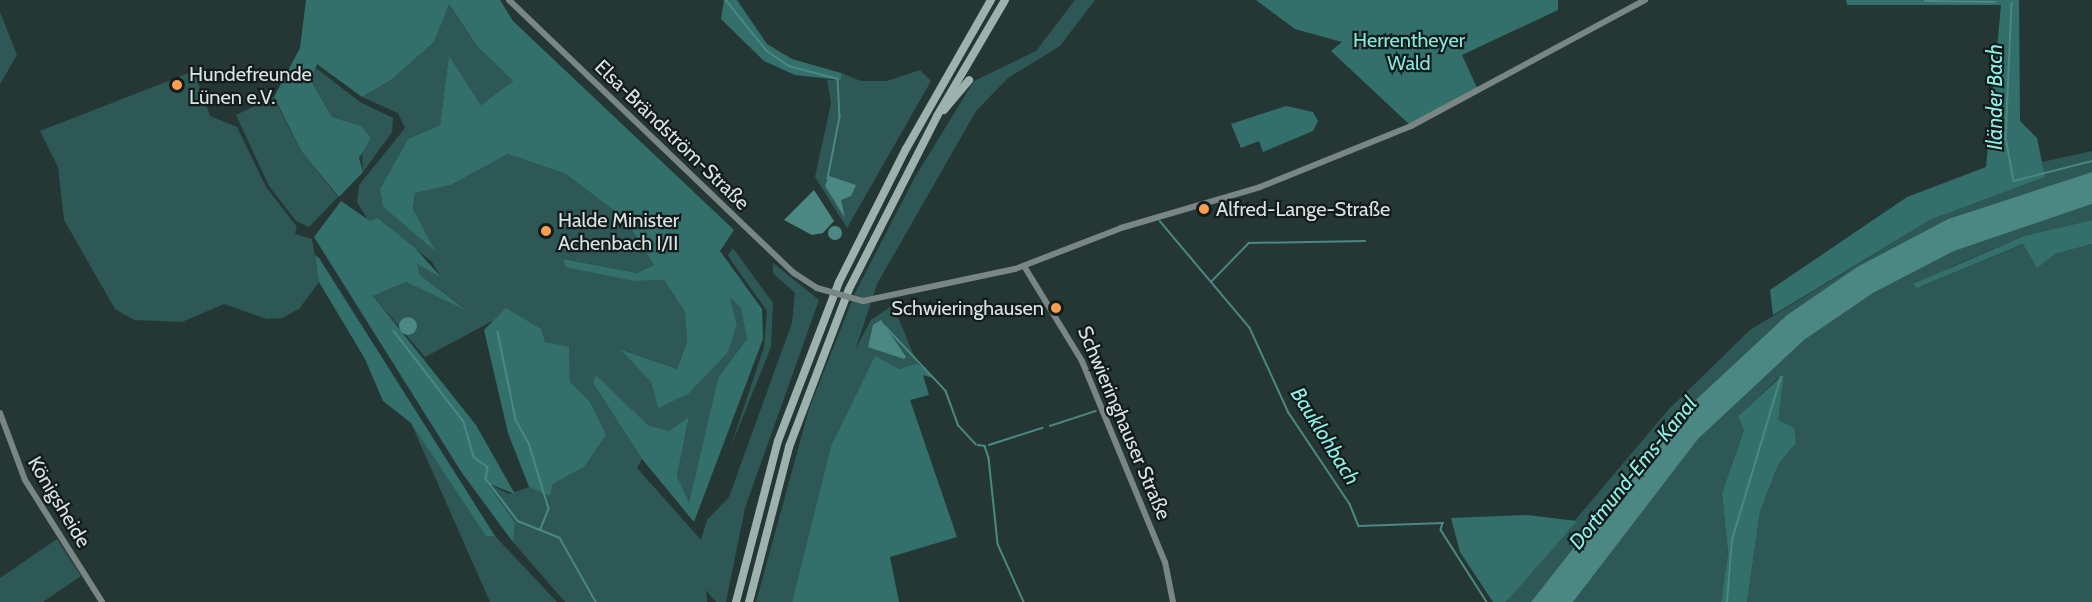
<!DOCTYPE html>
<meta charset="utf-8">
<style>
body{margin:0}
#map{position:relative;width:2092px;height:602px;overflow:hidden;background:#253735;font-family:Cabin,sans-serif}
div>[style]{position:absolute}
[style*='--x']{left:calc(var(--x)*1px);top:calc(var(--y)*1px);width:calc(var(--w)*1px);rotate:calc(var(--a)*1deg)}
.green>*{inset:0;background:#2e5855}
.forest>*{inset:0;background:#33706b}
.water>*{inset:0;background:#4b8883}
.round{border-radius:50%}
.stream>*{height:1.5px;margin:-0.75px;padding:0 0.75px;transform-origin:0.75px;border-radius:0.75px;background:#4b8883}
.secondary>*{height:6px;margin:-3px;padding:0 3px;transform-origin:3px;border-radius:3px;background:#798685}
.highway>*{height:8px;margin:-4px;padding:0 4px;transform-origin:4px;border-radius:4px;background:#9db2af}
.secondary-bridge>*{height:6px;margin:-3px;padding:0 3px;transform-origin:3px;border-radius:3px;background:#798685}
.dots>*{width:16px;height:16px;translate:-50% -50%;box-sizing:border-box;border:3px solid #141c1b;border-radius:50%}
span{translate:-50% -50%;white-space:nowrap;text-align:center;line-height:1.15;-webkit-text-stroke:4.5px #141c1b;paint-order:stroke}
.park-label{font-size:20px;color:#86e8df}
.poi-label{font-size:20px;color:#d8e3e2}
.left{translate:0 -50%;text-align:left}
.right{translate:-100% -50%;text-align:right}
.street-label{font-size:20px;color:#d8e3e2}
.water-label{font-size:21px;color:#8ef0e8;font-style:italic}
</style>
<div id="map">
<div class="green">
<i style="clip-path:polygon(1075px 0,1095px 0,1060px 46px,1008px 78px,976px 111px,877px 284px,856px 348px,871px 320px,893px 305px,917px 363px,899px 369px,875px 357px,831px 446px,792px 602px,756px 602px,809px 409px,855px 293px,915px 177px,974px 81px,1036px 51px)"></i>
<i style="clip-path:polygon(448px 3px,477px 46px,513px 81px,481px 105px,449px 57px,440px 125px,408px 139px,380px 189px,383px 207px,436px 252px,413px 209px,415px 193px,451px 185px,508px 154px,566px 174px,625px 219px,654px 265px,637px 273px,565px 259px,635px 281px,664px 280px,685px 312px,687px 342px,677px 369px,621px 349px,651px 382px,658px 408px,737px 324px,728px 294px,742px 308px,747px 339px,718px 378px,689px 504px,677px 476px,689px 418px,669px 431px,648px 425px,597px 376px,593px 383px,642px 459px,637px 468px,701px 540px,707px 520px,729px 497px,792px 323px,795px 293px,773px 273px,773px 263px,819px 300px,745px 508px,726px 602px,716px 602px,706px 590px,707px 602px,565px 602px,513px 542px,515px 523px,487px 483px,509px 494px,529px 487px,550px 495px,553px 484px,584px 467px,590px 402px,570px 382px,569px 348px,545px 342px,498px 318px,425px 357px,373px 296px,406px 282px,468px 310px,420px 275px,417px 264px,441px 277px,432px 262px,378px 218px,369px 222px,357px 202px,359px 185px,405px 128px,398px 113px,362px 97px,391px 80px,434px 42px)"></i>
<i style="clip-path:polygon(0 12px,17px 55px,0 84px)"></i>
<i style="clip-path:polygon(316px 68px,360px 102px,393px 118px,392px 132px,363px 172px,361px 126px,332px 117px,311px 81px)"></i>
<i style="clip-path:polygon(920px 70px,931px 81px,847px 228px,815px 177px,831px 103px,827px 80px,841px 80px,841px 73px,861px 81px,887px 81px)"></i>
<i style="clip-path:polygon(194px 71px,210px 116px,237px 127px,266px 187px,297px 227px,295px 234px,312px 239px,319px 282px,299px 309px,282px 318px,267px 319px,224px 304px,182px 322px,134px 320px,115px 309px,64px 220px,58px 167px,40px 131px)"></i>
<i style="clip-path:polygon(273px 97px,302px 152px,338px 197px,309px 227px,296px 221px,269px 186px,236px 115px)"></i>
<i style="clip-path:polygon(2092px 151px,2092px 172px,1948px 219px,1857px 267px,1787px 315px,1675px 419px,1531px 602px,1506px 602px,1669px 409px,1750px 330px,1930px 220px,2044px 177px,2042px 162px)"></i>
<i style="clip-path:polygon(2092px 204px,2092px 220px,2024px 236px,1953px 266px,1917px 288px,2024px 244px,2055px 254px,2092px 244px,2092px 602px,1747px 602px,1760px 512px,1778px 465px,1796px 443px,1777px 420px,1783px 374px,1738px 416px,1744px 430px,1722px 493px,1728px 553px,1721px 602px,1573px 602px,1698px 439px,1804px 340px,1873px 293px,1954px 251px)"></i>
<i style="clip-path:polygon(733px 248px,773px 303px,771px 347px,730px 449px,764px 347px,767px 311px,732px 262px,728px 255px)"></i>
<i style="clip-path:polygon(411px 423px,486px 535px,495px 536px,557px 602px,490px 602px)"></i>
<i style="clip-path:polygon(57px 539px,81px 576px,43px 602px,0 602px,0 578px)"></i>
</div>
<div class="forest">
<i style="clip-path:polygon(306px 0,500px 0,513px 21px,734px 230px,720px 251px,762px 309px,763px 339px,694px 522px,642px 459px,593px 383px,596px 375px,648px 425px,669px 431px,689px 417px,677px 476px,689px 503px,718px 378px,747px 339px,741px 308px,729px 296px,737px 324px,728px 352px,688px 394px,658px 408px,651px 382px,620px 349px,677px 369px,687px 342px,685px 312px,664px 280px,635px 281px,565px 267px,564px 259px,637px 273px,654px 265px,625px 219px,566px 174px,508px 154px,451px 185px,415px 193px,413px 209px,436px 252px,383px 207px,380px 189px,408px 139px,440px 125px,449px 56px,481px 105px,513px 81px,477px 46px,449px 4px,434px 42px,391px 80px,362px 97px,317px 64px,311px 81px,332px 117px,361px 126px,371px 138px,359px 158px,363px 172px,339px 197px,302px 152px,274px 97px,300px 48px)"></i>
<i style="clip-path:polygon(724px 0,737px 0,767px 44px,792px 59px,841px 73px,841px 80px,795px 75px,764px 61px,721px 19px)"></i>
<i style="clip-path:polygon(1256px 0,1558px 0,1558px 10px,1462px 55px,1478px 90px,1411px 126px,1331px 51px,1342px 42px,1295px 29px)"></i>
<i style="clip-path:polygon(1846px 0,2019px 0,2020px 121px,2037px 138px,2045px 177px,1930px 220px,1773px 315px,1770px 290px,1907px 197px,1986px 167px,2001px 5px,1847px 5px)"></i>
<i style="clip-path:polygon(1286px 106px,1313px 112px,1318px 121px,1313px 131px,1263px 152px,1259px 141px,1241px 148px,1231px 124px)"></i>
<i style="clip-path:polygon(341px 201px,370px 221px,378px 218px,415px 248px,442px 278px,417px 264px,420px 275px,468px 311px,406px 282px,373px 296px,476px 425px,515px 494px,487px 483px,515px 523px,513px 542px,462px 473px,314px 237px)"></i>
<i style="clip-path:polygon(2092px 220px,2092px 244px,2055px 254px,2037px 268px,2023px 244px,1917px 288px,1913px 284px,2024px 236px)"></i>
<i style="clip-path:polygon(315px 255px,319px 258px,495px 536px,486px 536px,411px 423px,383px 401px,365px 359px,319px 282px)"></i>
<i style="clip-path:polygon(506px 308px,541px 329px,545px 342px,569px 347px,570px 382px,590px 402px,606px 435px,584px 467px,553px 484px,550px 496px,529px 487px,508px 433px,484px 330px)"></i>
<i style="clip-path:polygon(875px 356px,899px 369px,917px 363px,936px 379px,923px 375px,929px 395px,910px 400px,957px 537px,890px 557px,899px 602px,792px 602px,831px 446px)"></i>
<i style="clip-path:polygon(1784px 374px,1778px 420px,1794px 428px,1796px 443px,1778px 465px,1760px 512px,1747px 602px,1721px 602px,1728px 553px,1722px 493px,1744px 430px,1738px 416px)"></i>
<i style="clip-path:polygon(1527px 515px,1577px 521px,1506px 602px,1493px 602px,1460px 552px,1451px 518px)"></i>
</div>
<div class="water">
<i style="clip-path:polygon(2092px 172px,2092px 204px,1954px 251px,1873px 293px,1804px 340px,1698px 439px,1573px 602px,1531px 602px,1675px 419px,1787px 315px,1857px 267px,1948px 219px)"></i>
<i style="clip-path:polygon(829px 176px,856px 185px,851px 196px,841px 200px,845px 218px,825px 186px)"></i>
<i style="clip-path:polygon(814px 190px,834px 221px,823px 233px,812px 235px,784px 220px)"></i>
<i class="round" style="left:828px;top:226px;width:14px;height:14px"></i>
<i class="round" style="left:399px;top:317px;width:18px;height:18px"></i>
<i style="clip-path:polygon(881px 320px,906px 357px,904px 359px,868px 347px,873px 325px)"></i>
</div>
<div class="stream">
<i style="--x:726;--y:0;--w:65;--a:51.2"></i>
<i style="--x:767;--y:51;--w:27;--a:34"></i>
<i style="--x:789;--y:66;--w:51;--a:14.9"></i>
<i style="--x:838;--y:79;--w:38;--a:87"></i>
<i style="--x:840;--y:117;--w:63;--a:101"></i>
<i style="--x:1925;--y:1;--w:70;--a:0.8"></i>
<i style="--x:2012;--y:3;--w:135;--a:92.5"></i>
<i style="--x:2006;--y:138;--w:44;--a:79.5"></i>
<i style="--x:2014;--y:181;--w:81;--a:-14.4"></i>
<i style="--x:1160;--y:221;--w:140;--a:49.9"></i>
<i style="--x:1250;--y:328;--w:94;--a:65.4"></i>
<i style="--x:1289;--y:413;--w:110;--a:56.2"></i>
<i style="--x:1350;--y:504;--w:24;--a:68"></i>
<i style="--x:1359;--y:526;--w:84;--a:-2"></i>
<i style="--x:1443;--y:523;--w:7;--a:106"></i>
<i style="--x:1441;--y:530;--w:85;--a:57.4"></i>
<i style="--x:1212;--y:281;--w:53;--a:-45.8"></i>
<i style="--x:1249;--y:243;--w:116;--a:-1"></i>
<i style="--x:885;--y:326;--w:89;--a:46.8"></i>
<i style="--x:946;--y:391;--w:37;--a:70"></i>
<i style="--x:959;--y:426;--w:25;--a:47"></i>
<i style="--x:394;--y:331;--w:115;--a:52.4"></i>
<i style="--x:464;--y:422;--w:36;--a:74"></i>
<i style="--x:474;--y:457;--w:17;--a:36"></i>
<i style="--x:488;--y:467;--w:12;--a:99"></i>
<i style="--x:486;--y:479;--w:53;--a:52.7"></i>
<i style="--x:518;--y:521;--w:45;--a:22"></i>
<i style="--x:560;--y:538;--w:73;--a:60.6"></i>
<i style="--x:498;--y:332;--w:90;--a:78.4"></i>
<i style="--x:516;--y:420;--w:26;--a:61"></i>
<i style="--x:529;--y:443;--w:69;--a:73.1"></i>
<i style="--x:549;--y:509;--w:22;--a:112"></i>
<i style="--x:1050;--y:426;--w:48;--a:-18.1"></i>
<i style="--x:978;--y:445;--w:7;--a:8"></i>
<i style="--x:985;--y:446;--w:13;--a:72"></i>
<i style="--x:989;--y:458;--w:86;--a:84"></i>
<i style="--x:998;--y:544;--w:64;--a:65.9"></i>
<i style="--x:989;--y:445;--w:56;--a:-17.8"></i>
<i style="--x:1727;--y:602;--w:62;--a:-85.4"></i>
<i style="--x:1732;--y:540;--w:170;--a:-73.3"></i>
</div>
<div class="secondary">
<i style="--x:509;--y:0;--w:395;--a:43.8"></i>
<i style="--x:794;--y:273;--w:27;--a:33"></i>
<i style="--x:1024;--y:266;--w:111;--a:58.6"></i>
<i style="--x:1082;--y:361;--w:217;--a:67.6"></i>
<i style="--x:1165;--y:562;--w:41;--a:78.7"></i>
<i style="--x:863;--y:301;--w:155;--a:-11.9"></i>
<i style="--x:1015;--y:269;--w:114;--a:-21.1"></i>
<i style="--x:1121;--y:228;--w:145;--a:-16.4"></i>
<i style="--x:1260;--y:187;--w:163;--a:-22"></i>
<i style="--x:1411;--y:126;--w:266;--a:-28.3"></i>
<i style="--x:0;--y:413;--w:72;--a:69.5"></i>
<i style="--x:25;--y:480;--w:144;--a:57.7"></i>
</div>
<div class="highway">
<i style="--x:944;--y:110;--w:39;--a:-50"></i>
<i style="--x:736;--y:602;--w:166;--a:-75.4"></i>
<i style="--x:778;--y:441;--w:170;--a:-69"></i>
<i style="--x:839;--y:282;--w:149;--a:-63.3"></i>
<i style="--x:906;--y:149;--w:172;--a:-60.3"></i>
<i style="--x:749;--y:602;--w:160;--a:-75.5"></i>
<i style="--x:789;--y:447;--w:169;--a:-69.2"></i>
<i style="--x:849;--y:289;--w:194;--a:-63"></i>
<i style="--x:937;--y:116;--w:134;--a:-59.6"></i>
</div>
<div class="secondary-bridge">
<i style="--x:817;--y:288;--w:48;--a:15.8"></i>
</div>
<div class="dots">
<i style="left:177px;top:85px;background:#fb9e50"></i>
<i style="left:1204px;top:209px;background:#fb9e50"></i>
<i style="left:546px;top:231px;background:#fb9e50"></i>
<i style="left:1056px;top:308px;background:#fb9e50"></i>
</div>
<div class="park-label">
<span style="left:1409px;top:52px">Herrentheyer<br>Wald</span>
</div>
<div class="poi-label">
<span class="left" style="left:189px;top:86px">Hundefreunde<br>Lünen e.V.</span>
<span class="left" style="left:1216px;top:209px">Alfred-Lange-Straße</span>
<span class="left" style="left:558px;top:232px">Halde Minister<br>Achenbach I/II</span>
<span class="right" style="left:1044px;top:308px">Schwieringhausen</span>
</div>
<div class="street-label">
<span style="left:672px;top:135px;rotate:44deg">Elsa-Brändström-Straße</span>
<span style="left:1124px;top:423px;rotate:67deg">Schwieringhauser Straße</span>
<span style="left:59px;top:502px;rotate:59deg">Königsheide</span>
</div>
<div class="water-label">
<span style="left:1995px;top:97px;rotate:-90deg">Iländer Bach</span>
<span style="left:1325px;top:436px;rotate:58deg">Bauklohbach</span>
<span style="left:1633px;top:473px;rotate:-51deg">Dortmund-Ems-Kanal</span>
</div>
</div>
